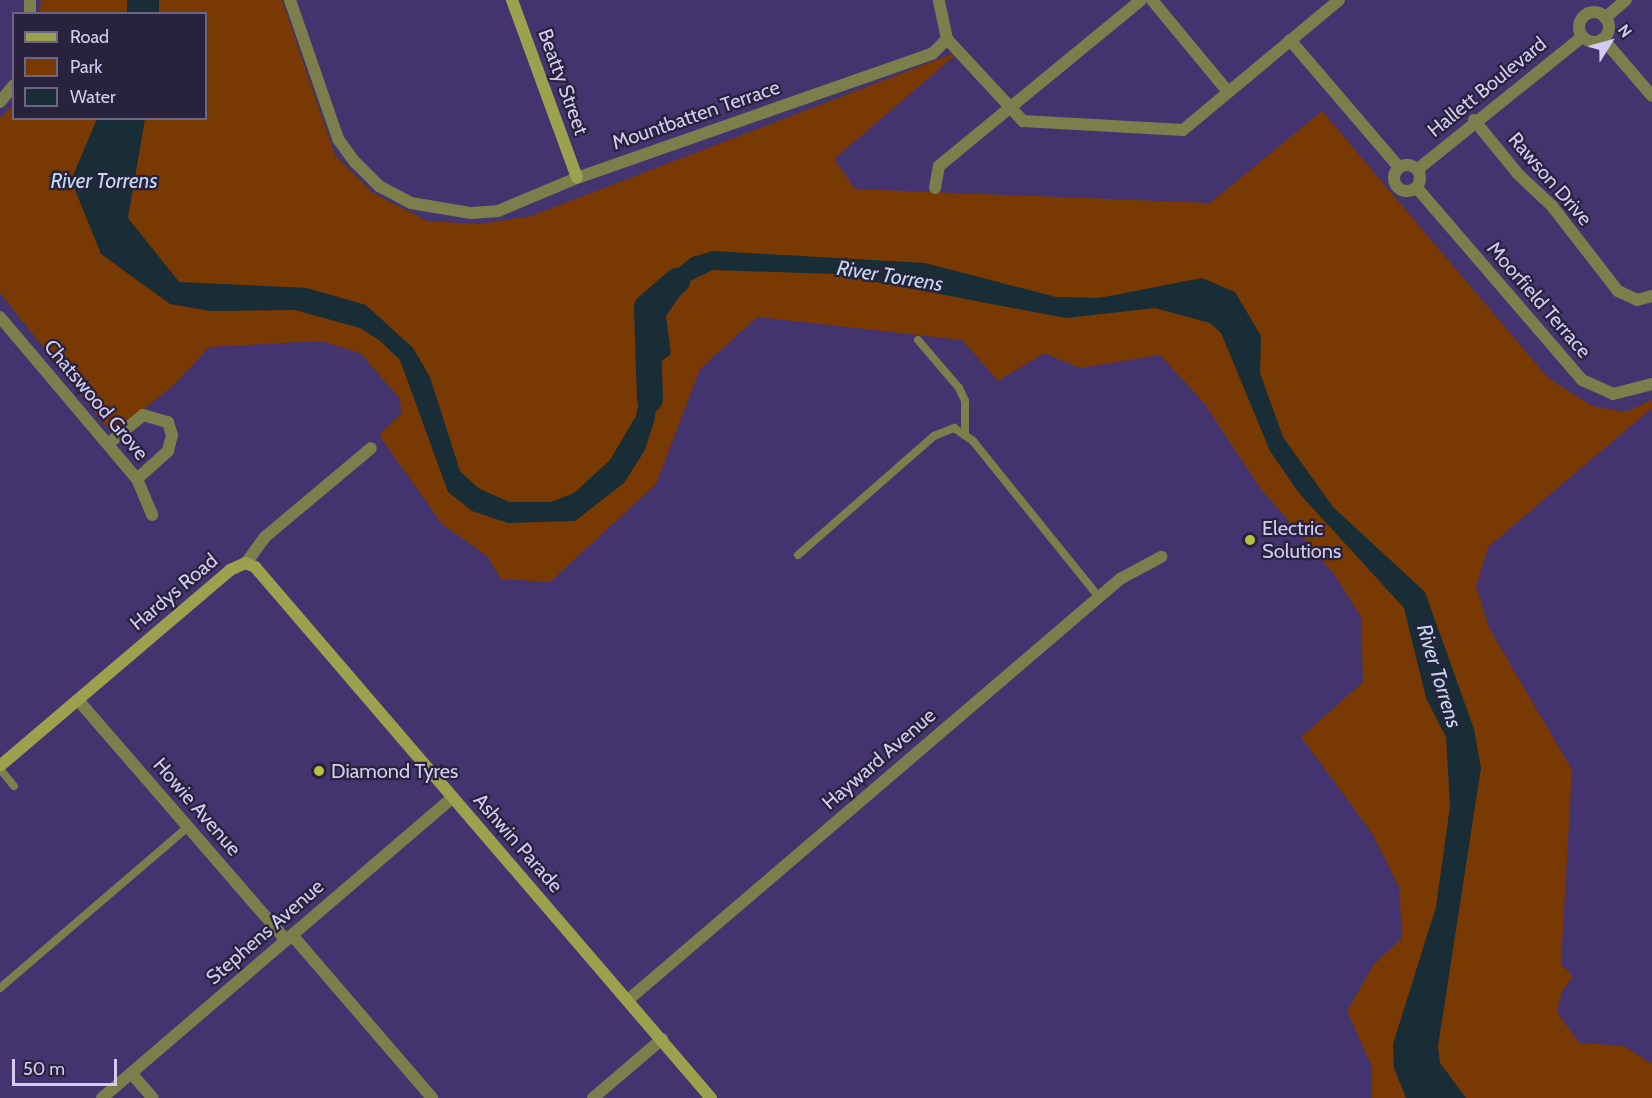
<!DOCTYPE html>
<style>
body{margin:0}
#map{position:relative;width:1652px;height:1098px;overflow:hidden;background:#43346f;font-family:Cabin,sans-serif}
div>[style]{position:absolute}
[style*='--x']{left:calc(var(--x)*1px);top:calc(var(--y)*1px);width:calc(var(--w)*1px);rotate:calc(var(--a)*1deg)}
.green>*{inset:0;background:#783903}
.water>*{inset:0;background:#192d37;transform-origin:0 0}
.river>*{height:26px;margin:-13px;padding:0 13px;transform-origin:13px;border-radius:13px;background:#192d37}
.lane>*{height:8px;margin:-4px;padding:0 4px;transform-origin:4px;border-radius:4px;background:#7b7f4c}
.street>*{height:12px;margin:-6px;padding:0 6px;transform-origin:6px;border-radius:6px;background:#7b7f4c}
.street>.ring{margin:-6px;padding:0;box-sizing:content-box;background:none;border:12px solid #7b7f4c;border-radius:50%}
.secondary>*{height:12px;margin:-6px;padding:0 6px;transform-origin:6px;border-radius:6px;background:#9ba14d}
.dots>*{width:16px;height:16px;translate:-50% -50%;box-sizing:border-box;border:3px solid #28223d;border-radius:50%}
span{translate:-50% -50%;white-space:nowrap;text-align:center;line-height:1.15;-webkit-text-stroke:4.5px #28223d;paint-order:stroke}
.street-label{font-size:20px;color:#d2ccf0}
.poi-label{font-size:20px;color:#d2ccf0}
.left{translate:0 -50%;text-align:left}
.water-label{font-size:21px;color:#bfdcec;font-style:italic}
.legend{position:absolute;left:12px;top:12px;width:195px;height:108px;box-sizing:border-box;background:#28223d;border:2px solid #6c6685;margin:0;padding:8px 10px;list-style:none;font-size:18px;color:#d2ccf0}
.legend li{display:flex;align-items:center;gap:12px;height:30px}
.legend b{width:30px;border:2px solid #6c6685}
.north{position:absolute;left:1580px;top:12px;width:60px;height:60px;-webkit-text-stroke:4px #28223d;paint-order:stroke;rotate:53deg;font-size:16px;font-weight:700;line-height:24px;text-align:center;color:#d2ccf0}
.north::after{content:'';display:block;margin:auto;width:21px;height:27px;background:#d2ccf0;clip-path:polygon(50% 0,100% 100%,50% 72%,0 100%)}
.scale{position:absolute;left:12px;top:1059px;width:105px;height:27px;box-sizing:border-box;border:3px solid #d2ccf0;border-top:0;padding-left:8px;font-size:18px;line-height:21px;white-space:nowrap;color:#d2ccf0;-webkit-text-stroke:4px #28223d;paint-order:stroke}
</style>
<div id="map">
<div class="green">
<i style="clip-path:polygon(41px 0,282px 0,335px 155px,373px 193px,427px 221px,480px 224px,531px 216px,960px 51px,834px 159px,855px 189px,1210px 203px,1322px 111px,1548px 378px,1592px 406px,1625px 412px,1652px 400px,1652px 408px,1488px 547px,1476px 586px,1489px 628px,1572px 770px,1561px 964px,1573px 977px,1562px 991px,1557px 1012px,1579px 1043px,1624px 1046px,1652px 1064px,1652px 1098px,1372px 1098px,1372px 1067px,1347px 1011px,1374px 964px,1402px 938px,1399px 887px,1372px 833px,1301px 737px,1363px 682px,1361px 617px,1334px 574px,1261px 489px,1204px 403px,1160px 355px,1080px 368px,1044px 353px,998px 381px,962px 340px,757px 317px,700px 369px,656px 484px,550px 582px,501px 579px,487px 556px,442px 524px,379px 435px,401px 414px,400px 399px,360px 353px,321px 341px,209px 347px,174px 385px,112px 434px,0 293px,0 118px,13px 105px,14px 118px,206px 118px,206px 14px,39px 13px)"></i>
</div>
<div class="water">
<i style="left:127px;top:0;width:32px;height:13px"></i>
<i style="clip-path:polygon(97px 119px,145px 119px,128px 218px,179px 282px,307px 288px,366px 305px,413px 348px,430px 377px,460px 471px,478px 488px,509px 502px,551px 502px,574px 493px,610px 460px,636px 416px,649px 353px,650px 299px,657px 285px,692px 257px,713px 251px,925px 263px,1056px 297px,1099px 298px,1202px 278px,1235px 292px,1261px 336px,1260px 373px,1283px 437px,1333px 507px,1425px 592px,1474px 729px,1481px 768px,1438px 1046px,1440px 1063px,1466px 1098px,1406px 1098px,1394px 1068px,1393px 1044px,1436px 907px,1450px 806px,1446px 737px,1426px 698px,1404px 608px,1298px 492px,1270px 451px,1221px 333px,1210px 323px,1155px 308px,1066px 318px,834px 274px,713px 270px,690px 281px,666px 316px,671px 354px,660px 362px,655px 418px,645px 450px,624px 483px,575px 521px,508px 523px,472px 511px,448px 492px,400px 360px,379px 340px,360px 328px,295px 310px,210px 311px,170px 304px,101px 254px,71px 180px)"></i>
</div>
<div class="river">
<i style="--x:650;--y:399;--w:92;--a:-91.9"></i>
<i style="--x:647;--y:307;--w:40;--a:-41"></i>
</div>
<div class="lane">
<i style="--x:918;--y:340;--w:63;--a:49.5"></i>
<i style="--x:959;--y:388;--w:14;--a:65"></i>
<i style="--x:965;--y:401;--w:32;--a:90"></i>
<i style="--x:798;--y:555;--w:181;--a:-41.2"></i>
<i style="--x:934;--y:436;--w:22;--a:-22"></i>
<i style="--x:954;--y:428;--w:23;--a:34"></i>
<i style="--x:973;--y:441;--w:201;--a:51.1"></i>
<i style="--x:0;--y:769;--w:22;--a:51"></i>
<i style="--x:0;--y:988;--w:248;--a:-40.6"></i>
</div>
<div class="street">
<i style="--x:30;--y:0;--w:14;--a:90"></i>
<i style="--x:290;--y:0;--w:147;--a:70.9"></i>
<i style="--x:338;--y:139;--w:29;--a:54"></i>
<i style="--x:355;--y:162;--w:34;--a:45"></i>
<i style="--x:379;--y:186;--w:36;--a:28"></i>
<i style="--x:411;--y:203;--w:61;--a:9.5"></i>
<i style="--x:471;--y:213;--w:27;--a:-4"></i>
<i style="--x:498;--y:211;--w:86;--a:-22.7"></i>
<i style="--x:577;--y:178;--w:376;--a:-19.3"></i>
<i style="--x:932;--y:54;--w:21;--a:-45"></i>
<i style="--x:947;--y:39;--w:40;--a:-102"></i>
<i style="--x:1152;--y:0;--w:119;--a:50.4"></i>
<i class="ring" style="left:1579px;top:12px;width:18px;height:18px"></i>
<i style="--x:1605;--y:18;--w:28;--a:-41"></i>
<i style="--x:947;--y:39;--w:112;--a:47.2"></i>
<i style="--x:1023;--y:121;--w:160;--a:3.2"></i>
<i style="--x:1183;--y:130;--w:203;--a:-39.8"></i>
<i style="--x:1603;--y:39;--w:75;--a:49.3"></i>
<i style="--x:1290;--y:40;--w:167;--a:49.4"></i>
<i style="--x:0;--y:102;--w:22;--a:-51"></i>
<i style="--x:1474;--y:120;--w:70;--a:50.8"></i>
<i style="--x:1518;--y:174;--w:47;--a:43.3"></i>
<i style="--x:1552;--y:206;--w:108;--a:52.2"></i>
<i style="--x:1618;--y:291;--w:21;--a:25"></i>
<i style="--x:1637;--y:300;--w:16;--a:-15"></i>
<i class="ring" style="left:1394px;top:165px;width:14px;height:14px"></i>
<i style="--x:1418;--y:169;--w:211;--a:-38.8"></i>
<i style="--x:935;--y:188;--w:22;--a:-80"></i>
<i style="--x:939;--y:166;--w:261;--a:-39.4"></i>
<i style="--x:1417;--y:188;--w:253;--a:49.3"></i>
<i style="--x:1582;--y:380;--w:34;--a:24"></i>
<i style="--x:1613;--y:394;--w:40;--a:-14.4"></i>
<i style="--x:0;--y:317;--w:212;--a:49.8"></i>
<i style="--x:137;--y:479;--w:39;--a:67"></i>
<i style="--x:108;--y:444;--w:45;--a:-39.6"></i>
<i style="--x:143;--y:415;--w:26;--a:16"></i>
<i style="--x:168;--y:422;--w:14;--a:73"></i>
<i style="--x:172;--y:435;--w:16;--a:104"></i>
<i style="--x:168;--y:451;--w:42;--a:137.9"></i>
<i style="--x:246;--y:563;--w:32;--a:-54"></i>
<i style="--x:265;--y:537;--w:138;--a:-40"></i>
<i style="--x:78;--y:700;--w:318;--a:49.1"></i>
<i style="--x:292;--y:935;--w:215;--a:49.3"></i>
<i style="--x:628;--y:1000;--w:648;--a:-40.55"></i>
<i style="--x:1120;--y:579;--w:47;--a:-28.2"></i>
<i style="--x:131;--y:1073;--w:33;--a:49"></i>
<i style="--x:102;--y:1098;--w:462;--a:-40.6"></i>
<i style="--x:593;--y:1098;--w:91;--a:-40.5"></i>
</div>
<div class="secondary">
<i style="--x:512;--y:0;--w:189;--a:69.9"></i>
<i style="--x:0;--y:766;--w:302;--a:-40.4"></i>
<i style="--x:230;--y:570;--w:17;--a:-24"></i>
<i style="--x:246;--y:563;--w:10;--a:24"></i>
<i style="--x:255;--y:567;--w:700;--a:49.35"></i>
</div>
<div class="dots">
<i style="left:1250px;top:540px;background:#b9c046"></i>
<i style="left:319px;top:771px;background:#b9c046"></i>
</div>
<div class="street-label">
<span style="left:563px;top:82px;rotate:70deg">Beatty Street</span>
<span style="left:1487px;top:87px;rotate:-39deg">Hallett Boulevard</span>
<span style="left:696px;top:115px;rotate:-19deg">Mountbatten Terrace</span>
<span style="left:1550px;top:179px;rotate:49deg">Rawson Drive</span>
<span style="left:1539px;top:300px;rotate:49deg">Moorfield Terrace</span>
<span style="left:96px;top:400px;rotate:50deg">Chatswood Grove</span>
<span style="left:174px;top:592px;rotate:-40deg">Hardys Road</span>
<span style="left:879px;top:759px;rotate:-41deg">Hayward Avenue</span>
<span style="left:197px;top:807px;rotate:49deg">Howie Avenue</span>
<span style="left:518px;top:843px;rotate:49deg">Ashwin Parade</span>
<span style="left:265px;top:932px;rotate:-41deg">Stephens Avenue</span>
</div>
<div class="poi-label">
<span class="left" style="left:1262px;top:540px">Electric<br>Solutions</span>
<span class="left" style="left:331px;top:771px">Diamond Tyres</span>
</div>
<div class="water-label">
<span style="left:104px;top:181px">River Torrens</span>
<span style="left:890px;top:276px;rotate:9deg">River Torrens</span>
<span style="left:1439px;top:676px;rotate:73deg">River Torrens</span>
</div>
<ul class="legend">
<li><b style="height:8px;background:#9ba14d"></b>Road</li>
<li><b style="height:16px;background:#783903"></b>Park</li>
<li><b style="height:16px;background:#192d37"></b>Water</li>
</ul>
<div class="north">N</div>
<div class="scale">50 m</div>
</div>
